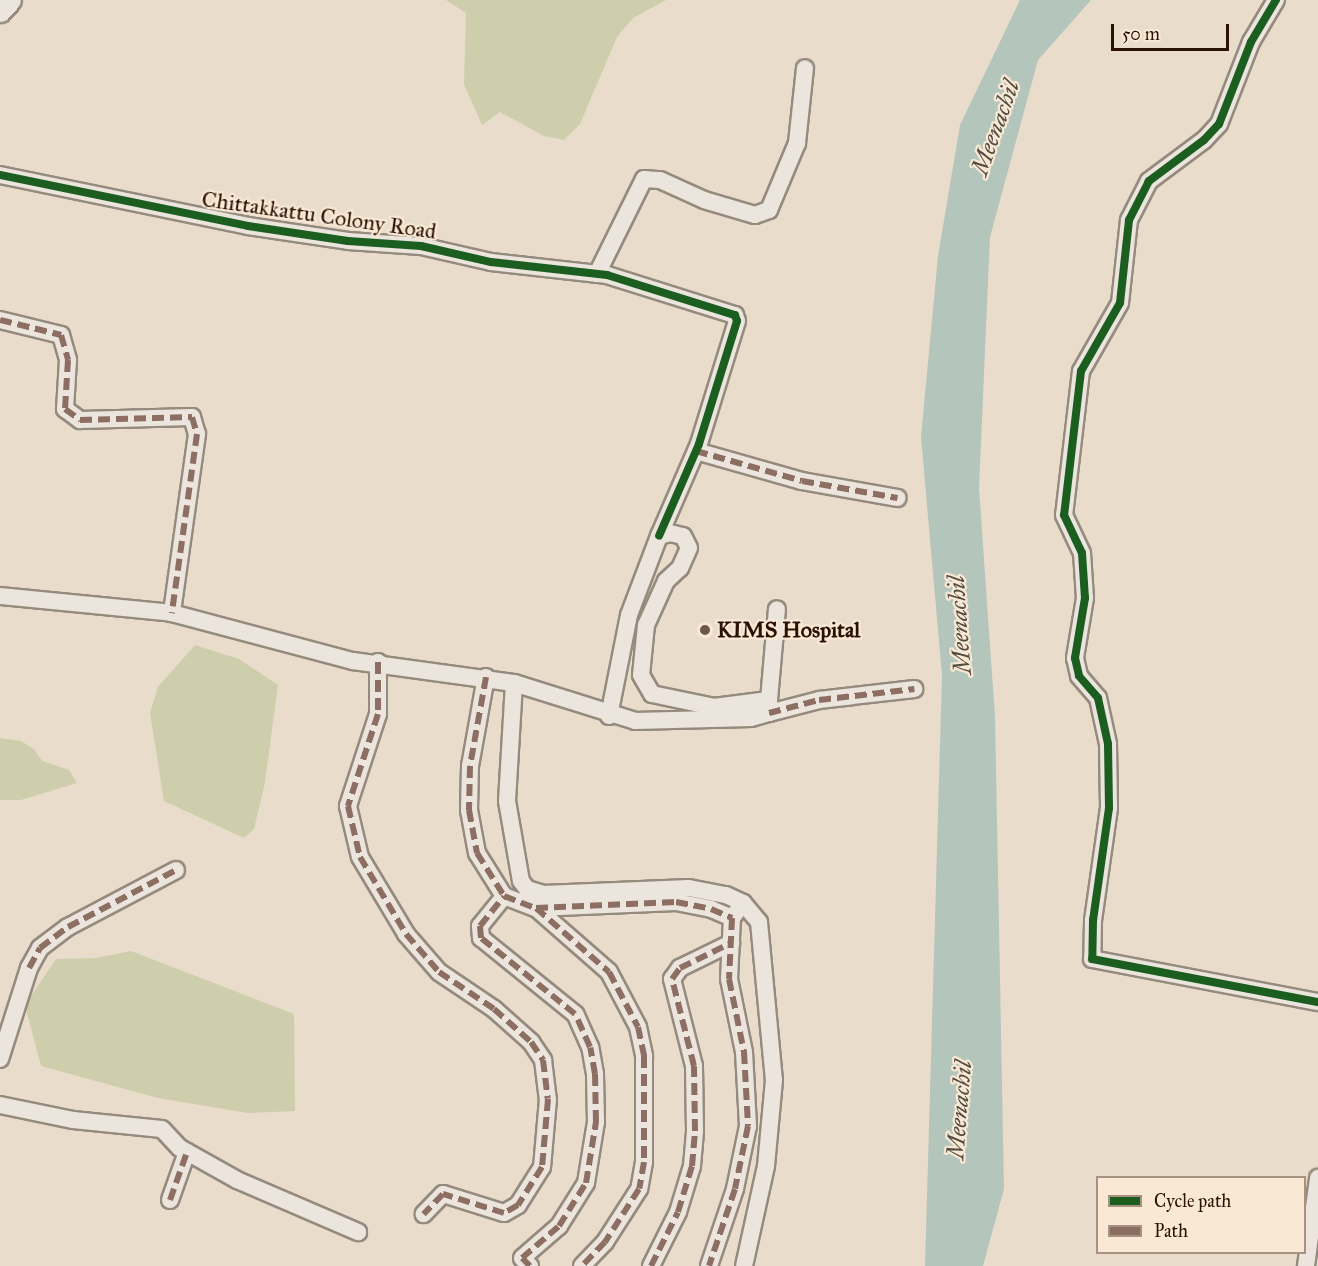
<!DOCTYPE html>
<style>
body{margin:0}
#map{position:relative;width:1318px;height:1266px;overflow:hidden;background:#e9dcca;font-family:"IM FELL Great Primer",serif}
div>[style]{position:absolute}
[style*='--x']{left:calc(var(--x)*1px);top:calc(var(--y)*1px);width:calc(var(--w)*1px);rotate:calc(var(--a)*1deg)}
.green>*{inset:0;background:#ceceac}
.water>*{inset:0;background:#b4c5bc}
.roads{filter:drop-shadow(2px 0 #958a7e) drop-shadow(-2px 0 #958a7e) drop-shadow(0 2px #958a7e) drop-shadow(0 -2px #958a7e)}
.street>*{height:16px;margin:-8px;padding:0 8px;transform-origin:8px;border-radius:8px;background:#ece5dd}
.secondary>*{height:24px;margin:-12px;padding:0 12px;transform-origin:12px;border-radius:12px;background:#ece5dd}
.quiet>*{height:6px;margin-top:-3px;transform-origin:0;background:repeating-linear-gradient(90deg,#8d6e63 0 12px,transparent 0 18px)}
.cycleway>*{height:8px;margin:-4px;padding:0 4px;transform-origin:4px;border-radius:4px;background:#1b5e20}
.dots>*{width:16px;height:16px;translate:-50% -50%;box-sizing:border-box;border:3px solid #f9e9d4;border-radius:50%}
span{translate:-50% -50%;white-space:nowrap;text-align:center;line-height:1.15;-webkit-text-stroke:4.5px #f9e9d4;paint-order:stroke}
.street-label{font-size:22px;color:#2b1004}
.poi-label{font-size:22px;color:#2b1004;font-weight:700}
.left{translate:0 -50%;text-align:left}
.water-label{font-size:24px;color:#534c42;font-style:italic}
.legend{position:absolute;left:1096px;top:1176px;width:210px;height:78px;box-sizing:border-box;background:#f9e9d4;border:2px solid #a79281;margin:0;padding:8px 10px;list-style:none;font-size:18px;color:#2b1004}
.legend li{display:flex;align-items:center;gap:12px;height:30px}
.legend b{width:30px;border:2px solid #a79281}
.scale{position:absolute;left:1111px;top:24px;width:118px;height:27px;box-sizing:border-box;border:3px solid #2b1004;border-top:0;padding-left:8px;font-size:18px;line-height:21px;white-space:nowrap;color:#2b1004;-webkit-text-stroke:4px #f9e9d4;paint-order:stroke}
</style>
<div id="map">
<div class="green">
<i style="clip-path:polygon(446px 0,666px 0,633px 18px,617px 37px,580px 124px,564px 140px,544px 136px,500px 112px,482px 125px,464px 84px,466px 13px)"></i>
<i style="clip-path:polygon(195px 645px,239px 659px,278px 685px,265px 782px,254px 829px,244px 838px,164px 801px,150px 713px,158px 687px)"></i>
<i style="clip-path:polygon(0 738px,21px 741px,35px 750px,42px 761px,69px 770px,77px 783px,21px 800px,0 800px)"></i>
<i style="clip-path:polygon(131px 951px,294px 1014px,295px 1111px,248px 1113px,158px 1098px,41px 1066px,25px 1005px,56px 959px,96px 958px)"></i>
</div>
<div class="water">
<i style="clip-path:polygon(1020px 0,1091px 0,1038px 60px,990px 237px,979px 488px,995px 717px,1004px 1189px,983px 1266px,925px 1266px,942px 675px,921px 437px,938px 256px,960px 125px)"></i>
</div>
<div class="roads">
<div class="street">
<i style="--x:1276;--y:0;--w:49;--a:120.8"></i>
<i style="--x:1251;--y:42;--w:88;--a:111.3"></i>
<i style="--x:1219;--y:124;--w:22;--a:133"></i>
<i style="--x:1204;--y:140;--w:69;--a:143.3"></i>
<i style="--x:1149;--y:181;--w:44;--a:117.1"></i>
<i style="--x:1129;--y:220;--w:83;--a:96.2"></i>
<i style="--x:1120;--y:303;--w:78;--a:119.8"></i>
<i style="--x:1081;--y:371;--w:145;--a:96.7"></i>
<i style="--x:1064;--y:515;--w:42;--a:64.7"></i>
<i style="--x:1082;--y:553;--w:45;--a:86.2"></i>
<i style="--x:1085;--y:598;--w:61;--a:99.5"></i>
<i style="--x:1075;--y:658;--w:18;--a:77"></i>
<i style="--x:1079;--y:676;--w:29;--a:49"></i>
<i style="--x:1098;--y:698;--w:47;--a:77.7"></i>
<i style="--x:1108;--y:744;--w:64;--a:89.1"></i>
<i style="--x:1109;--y:808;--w:113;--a:98.1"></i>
<i style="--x:1093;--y:920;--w:39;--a:91"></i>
<i style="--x:1092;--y:959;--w:230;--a:10.8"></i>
<i style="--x:0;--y:175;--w:253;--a:11.6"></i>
<i style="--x:248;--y:226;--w:101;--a:8.5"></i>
<i style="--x:348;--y:241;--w:73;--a:3.9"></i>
<i style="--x:421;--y:246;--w:72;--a:12.9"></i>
<i style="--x:491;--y:262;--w:117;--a:6.4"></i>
<i style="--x:607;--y:275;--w:134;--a:17.4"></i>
<i style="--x:735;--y:315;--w:6;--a:72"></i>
<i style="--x:737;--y:321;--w:129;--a:107.2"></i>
<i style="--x:699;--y:444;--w:100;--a:113.5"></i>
<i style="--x:597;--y:274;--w:106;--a:-63.7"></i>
<i style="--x:644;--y:179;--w:16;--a:4"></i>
<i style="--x:660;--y:180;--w:48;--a:24.4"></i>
<i style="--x:704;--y:200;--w:53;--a:16.4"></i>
<i style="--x:755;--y:215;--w:15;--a:-20"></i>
<i style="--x:769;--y:210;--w:73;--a:-67.3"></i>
<i style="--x:797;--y:143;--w:75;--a:-83.9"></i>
<i style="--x:0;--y:320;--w:63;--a:13.8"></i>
<i style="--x:61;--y:335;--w:26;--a:74"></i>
<i style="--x:68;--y:360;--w:49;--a:93.5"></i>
<i style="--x:65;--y:409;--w:19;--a:36"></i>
<i style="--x:80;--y:420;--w:112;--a:-1.5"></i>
<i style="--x:192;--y:417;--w:18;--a:74"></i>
<i style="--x:197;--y:434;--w:181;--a:98"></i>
<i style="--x:696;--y:451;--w:110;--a:15.8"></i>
<i style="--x:802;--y:481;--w:97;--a:10.1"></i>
<i style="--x:0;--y:596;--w:173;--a:5.6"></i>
<i style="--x:172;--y:613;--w:187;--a:14.9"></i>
<i style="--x:353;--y:661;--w:162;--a:7.8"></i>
<i style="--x:514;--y:683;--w:127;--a:17.4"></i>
<i style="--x:635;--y:721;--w:116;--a:-1.5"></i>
<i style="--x:751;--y:718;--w:19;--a:-16"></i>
<i style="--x:769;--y:713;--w:13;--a:-90"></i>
<i style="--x:378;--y:662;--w:52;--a:90"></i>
<i style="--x:378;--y:714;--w:97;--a:108.1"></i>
<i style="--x:348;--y:806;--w:52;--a:76.8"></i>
<i style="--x:360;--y:857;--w:90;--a:59.1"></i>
<i style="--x:406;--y:934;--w:50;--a:49"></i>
<i style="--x:439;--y:972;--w:66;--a:33.9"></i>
<i style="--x:494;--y:1009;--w:50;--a:41.7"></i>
<i style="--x:531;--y:1042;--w:22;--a:56"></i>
<i style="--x:543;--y:1060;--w:39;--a:83"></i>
<i style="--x:548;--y:1099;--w:68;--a:95"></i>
<i style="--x:542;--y:1167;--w:45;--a:122.3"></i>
<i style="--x:518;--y:1205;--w:16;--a:150"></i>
<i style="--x:504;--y:1213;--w:64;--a:-162.7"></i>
<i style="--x:443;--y:1194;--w:28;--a:134"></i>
<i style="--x:486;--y:677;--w:90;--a:100.2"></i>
<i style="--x:470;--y:766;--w:44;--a:91.3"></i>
<i style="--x:469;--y:810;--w:44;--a:79.5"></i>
<i style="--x:477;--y:853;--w:51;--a:57.9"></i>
<i style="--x:514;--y:683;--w:118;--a:93.4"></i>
<i style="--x:507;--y:801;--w:81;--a:80.1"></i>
<i style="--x:521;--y:881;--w:10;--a:53"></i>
<i style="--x:527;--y:889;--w:17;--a:17"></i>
<i style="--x:543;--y:894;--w:146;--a:-2.4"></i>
<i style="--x:689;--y:888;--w:38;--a:11"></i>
<i style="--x:726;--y:895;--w:19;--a:25"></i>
<i style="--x:743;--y:903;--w:19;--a:126"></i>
<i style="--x:732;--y:918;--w:61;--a:92.8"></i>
<i style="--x:729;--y:979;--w:75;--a:78.4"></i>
<i style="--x:744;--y:1052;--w:74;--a:86.9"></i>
<i style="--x:748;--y:1126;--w:64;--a:101.7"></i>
<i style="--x:735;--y:1189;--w:81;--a:108.7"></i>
<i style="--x:769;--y:713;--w:52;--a:-14.6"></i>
<i style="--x:819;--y:700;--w:96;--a:-6.6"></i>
<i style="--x:609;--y:716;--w:103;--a:-78.8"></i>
<i style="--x:629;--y:615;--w:85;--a:-69.2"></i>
<i style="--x:659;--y:536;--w:11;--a:-15"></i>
<i style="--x:670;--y:533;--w:13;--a:13"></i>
<i style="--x:683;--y:536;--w:13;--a:63"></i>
<i style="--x:689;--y:548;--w:22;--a:114"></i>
<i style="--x:680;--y:568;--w:19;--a:137"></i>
<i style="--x:666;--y:581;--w:48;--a:114.4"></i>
<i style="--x:646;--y:625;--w:50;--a:95.7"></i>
<i style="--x:641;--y:675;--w:22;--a:60"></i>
<i style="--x:652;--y:694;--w:63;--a:11.8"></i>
<i style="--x:714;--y:707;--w:55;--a:-7.3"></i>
<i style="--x:769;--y:700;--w:91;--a:-85"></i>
<i style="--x:743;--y:903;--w:25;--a:50"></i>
<i style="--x:759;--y:922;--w:159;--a:84.6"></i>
<i style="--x:774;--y:1080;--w:86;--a:95.3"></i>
<i style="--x:766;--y:1166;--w:102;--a:102.4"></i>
<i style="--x:536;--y:908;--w:140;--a:-2.5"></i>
<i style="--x:676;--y:902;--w:36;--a:11"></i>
<i style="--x:711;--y:909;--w:23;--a:23"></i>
<i style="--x:0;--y:1059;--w:96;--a:-72.3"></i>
<i style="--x:29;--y:968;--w:23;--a:-61"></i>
<i style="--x:40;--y:948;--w:35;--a:-37"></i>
<i style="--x:68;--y:927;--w:122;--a:-27.8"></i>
<i style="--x:0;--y:1105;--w:75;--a:11.6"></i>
<i style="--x:73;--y:1120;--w:89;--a:5.8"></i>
<i style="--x:162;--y:1129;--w:26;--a:47"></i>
<i style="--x:180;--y:1148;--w:65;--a:29.3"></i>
<i style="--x:237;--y:1180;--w:132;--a:23.3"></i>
<i style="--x:170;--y:1200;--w:51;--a:-70.5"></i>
<i style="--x:530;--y:1266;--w:11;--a:-135"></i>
<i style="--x:522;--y:1258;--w:49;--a:-40.9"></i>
<i style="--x:559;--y:1226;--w:51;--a:-57.9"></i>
<i style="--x:586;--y:1183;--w:62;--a:-80.7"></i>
<i style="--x:596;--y:1122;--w:48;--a:-91.2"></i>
<i style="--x:595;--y:1074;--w:27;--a:-100"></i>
<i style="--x:590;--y:1047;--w:36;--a:-114"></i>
<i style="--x:575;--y:1014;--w:121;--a:-141"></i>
<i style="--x:481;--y:938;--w:12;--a:-95"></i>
<i style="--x:480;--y:926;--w:38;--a:-51"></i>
<i style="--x:504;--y:896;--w:34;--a:21"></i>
<i style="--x:536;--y:908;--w:97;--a:41.2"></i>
<i style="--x:609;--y:972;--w:62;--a:62.2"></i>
<i style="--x:638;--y:1027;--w:30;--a:78"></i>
<i style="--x:644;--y:1056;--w:106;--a:90"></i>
<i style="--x:644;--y:1162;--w:27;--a:100"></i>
<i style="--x:639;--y:1189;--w:63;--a:122.7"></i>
<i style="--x:605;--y:1242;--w:33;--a:134"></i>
<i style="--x:651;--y:1266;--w:60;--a:-63.4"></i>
<i style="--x:678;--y:1212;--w:48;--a:-73.1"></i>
<i style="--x:692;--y:1166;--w:35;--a:-85"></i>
<i style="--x:695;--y:1131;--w:65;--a:-90.9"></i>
<i style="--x:694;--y:1066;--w:90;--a:-104.2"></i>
<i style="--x:672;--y:979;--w:14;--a:-54"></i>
<i style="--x:680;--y:968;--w:57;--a:-26.1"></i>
<i style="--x:1306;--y:1266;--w:89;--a:-82.2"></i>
</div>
<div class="secondary">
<i style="--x:0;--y:10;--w:13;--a:-48"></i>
</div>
</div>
<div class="quiet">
<i style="--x:0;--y:320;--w:63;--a:13.8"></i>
<i style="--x:61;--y:335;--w:26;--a:74"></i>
<i style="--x:68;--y:360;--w:49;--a:93.5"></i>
<i style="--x:65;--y:409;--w:19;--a:36"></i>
<i style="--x:80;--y:420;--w:112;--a:-1.5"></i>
<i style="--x:192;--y:417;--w:18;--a:74"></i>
<i style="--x:197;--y:434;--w:181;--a:98"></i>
<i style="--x:696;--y:451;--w:110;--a:15.8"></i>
<i style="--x:802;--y:481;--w:97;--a:10.1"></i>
<i style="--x:378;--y:662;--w:52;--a:90"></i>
<i style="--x:378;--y:714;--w:97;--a:108.1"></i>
<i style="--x:348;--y:806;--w:52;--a:76.8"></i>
<i style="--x:360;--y:857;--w:90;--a:59.1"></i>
<i style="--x:406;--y:934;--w:50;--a:49"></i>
<i style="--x:439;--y:972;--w:66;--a:33.9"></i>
<i style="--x:494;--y:1009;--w:50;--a:41.7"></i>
<i style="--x:531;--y:1042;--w:22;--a:56"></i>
<i style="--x:543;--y:1060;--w:39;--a:83"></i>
<i style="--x:548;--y:1099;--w:68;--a:95"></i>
<i style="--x:542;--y:1167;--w:45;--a:122.3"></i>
<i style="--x:518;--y:1205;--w:16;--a:150"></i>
<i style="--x:504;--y:1213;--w:64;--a:-162.7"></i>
<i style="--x:443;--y:1194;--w:28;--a:134"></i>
<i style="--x:486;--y:677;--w:90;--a:100.2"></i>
<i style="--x:470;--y:766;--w:44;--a:91.3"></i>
<i style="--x:469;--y:810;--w:44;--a:79.5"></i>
<i style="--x:477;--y:853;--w:51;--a:57.9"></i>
<i style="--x:769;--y:713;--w:52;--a:-14.6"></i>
<i style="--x:819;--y:700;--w:96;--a:-6.6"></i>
<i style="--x:536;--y:908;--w:140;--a:-2.5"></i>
<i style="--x:676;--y:902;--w:36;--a:11"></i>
<i style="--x:711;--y:909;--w:23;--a:23"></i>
<i style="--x:732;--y:918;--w:61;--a:92.8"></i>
<i style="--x:729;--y:979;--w:75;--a:78.4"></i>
<i style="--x:744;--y:1052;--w:74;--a:86.9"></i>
<i style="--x:748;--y:1126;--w:64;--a:101.7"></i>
<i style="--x:735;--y:1189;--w:81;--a:108.7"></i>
<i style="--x:29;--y:968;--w:23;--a:-61"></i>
<i style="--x:40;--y:948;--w:35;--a:-37"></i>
<i style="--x:68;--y:927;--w:122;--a:-27.8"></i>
<i style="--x:170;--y:1200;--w:51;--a:-70.5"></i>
<i style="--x:530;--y:1266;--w:11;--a:-135"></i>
<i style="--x:522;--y:1258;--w:49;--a:-40.9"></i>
<i style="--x:559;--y:1226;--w:51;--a:-57.9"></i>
<i style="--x:586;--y:1183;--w:62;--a:-80.7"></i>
<i style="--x:596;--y:1122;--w:48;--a:-91.2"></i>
<i style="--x:595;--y:1074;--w:27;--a:-100"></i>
<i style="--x:590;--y:1047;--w:36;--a:-114"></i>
<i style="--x:575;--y:1014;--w:121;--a:-141"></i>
<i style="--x:481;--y:938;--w:12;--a:-95"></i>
<i style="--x:480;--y:926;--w:38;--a:-51"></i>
<i style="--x:504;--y:896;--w:34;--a:21"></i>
<i style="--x:536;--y:908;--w:97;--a:41.2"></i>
<i style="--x:609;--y:972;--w:62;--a:62.2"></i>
<i style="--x:638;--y:1027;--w:30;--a:78"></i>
<i style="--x:644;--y:1056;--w:106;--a:90"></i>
<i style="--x:644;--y:1162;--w:27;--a:100"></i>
<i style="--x:639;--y:1189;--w:63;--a:122.7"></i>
<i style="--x:605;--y:1242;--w:33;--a:134"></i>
<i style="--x:651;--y:1266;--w:60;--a:-63.4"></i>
<i style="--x:678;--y:1212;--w:48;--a:-73.1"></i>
<i style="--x:692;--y:1166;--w:35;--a:-85"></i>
<i style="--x:695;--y:1131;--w:65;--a:-90.9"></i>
<i style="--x:694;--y:1066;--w:90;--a:-104.2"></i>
<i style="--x:672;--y:979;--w:14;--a:-54"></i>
<i style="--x:680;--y:968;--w:57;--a:-26.1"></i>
</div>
<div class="cycleway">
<i style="--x:1276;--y:0;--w:49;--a:120.8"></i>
<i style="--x:1251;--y:42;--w:88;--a:111.3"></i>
<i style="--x:1219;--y:124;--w:22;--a:133"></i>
<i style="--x:1204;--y:140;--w:69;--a:143.3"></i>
<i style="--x:1149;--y:181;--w:44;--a:117.1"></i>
<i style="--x:1129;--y:220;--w:83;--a:96.2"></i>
<i style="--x:1120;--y:303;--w:78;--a:119.8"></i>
<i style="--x:1081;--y:371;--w:145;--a:96.7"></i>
<i style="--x:1064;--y:515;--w:42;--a:64.7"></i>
<i style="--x:1082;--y:553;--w:45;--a:86.2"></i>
<i style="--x:1085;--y:598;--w:61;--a:99.5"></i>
<i style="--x:1075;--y:658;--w:18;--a:77"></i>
<i style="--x:1079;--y:676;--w:29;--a:49"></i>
<i style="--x:1098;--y:698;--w:47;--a:77.7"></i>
<i style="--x:1108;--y:744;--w:64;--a:89.1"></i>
<i style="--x:1109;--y:808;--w:113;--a:98.1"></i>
<i style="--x:1093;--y:920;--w:39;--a:91"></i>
<i style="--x:1092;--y:959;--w:230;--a:10.8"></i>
<i style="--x:0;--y:175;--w:253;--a:11.6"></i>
<i style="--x:248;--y:226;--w:101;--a:8.5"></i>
<i style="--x:348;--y:241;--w:73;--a:3.9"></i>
<i style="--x:421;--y:246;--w:72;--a:12.9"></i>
<i style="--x:491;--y:262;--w:117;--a:6.4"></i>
<i style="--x:607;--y:275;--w:134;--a:17.4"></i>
<i style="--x:735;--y:315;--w:6;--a:72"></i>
<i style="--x:737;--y:321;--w:129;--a:107.2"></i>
<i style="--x:699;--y:444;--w:100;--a:113.5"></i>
</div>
<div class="dots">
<i style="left:705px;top:630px;background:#6e5749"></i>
</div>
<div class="street-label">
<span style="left:319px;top:215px;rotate:8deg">Chittakkattu Colony Road</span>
</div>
<div class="poi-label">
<span class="left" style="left:717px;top:630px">KIMS Hospital</span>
</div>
<div class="water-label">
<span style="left:996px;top:128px;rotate:-70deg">Meenachil</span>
<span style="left:960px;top:625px;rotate:-94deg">Meenachil</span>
<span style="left:960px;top:1110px;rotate:-85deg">Meenachil</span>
</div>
<ul class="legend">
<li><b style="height:8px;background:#1b5e20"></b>Cycle path</li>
<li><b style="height:8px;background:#8d6e63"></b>Path</li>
</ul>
<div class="scale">50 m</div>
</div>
